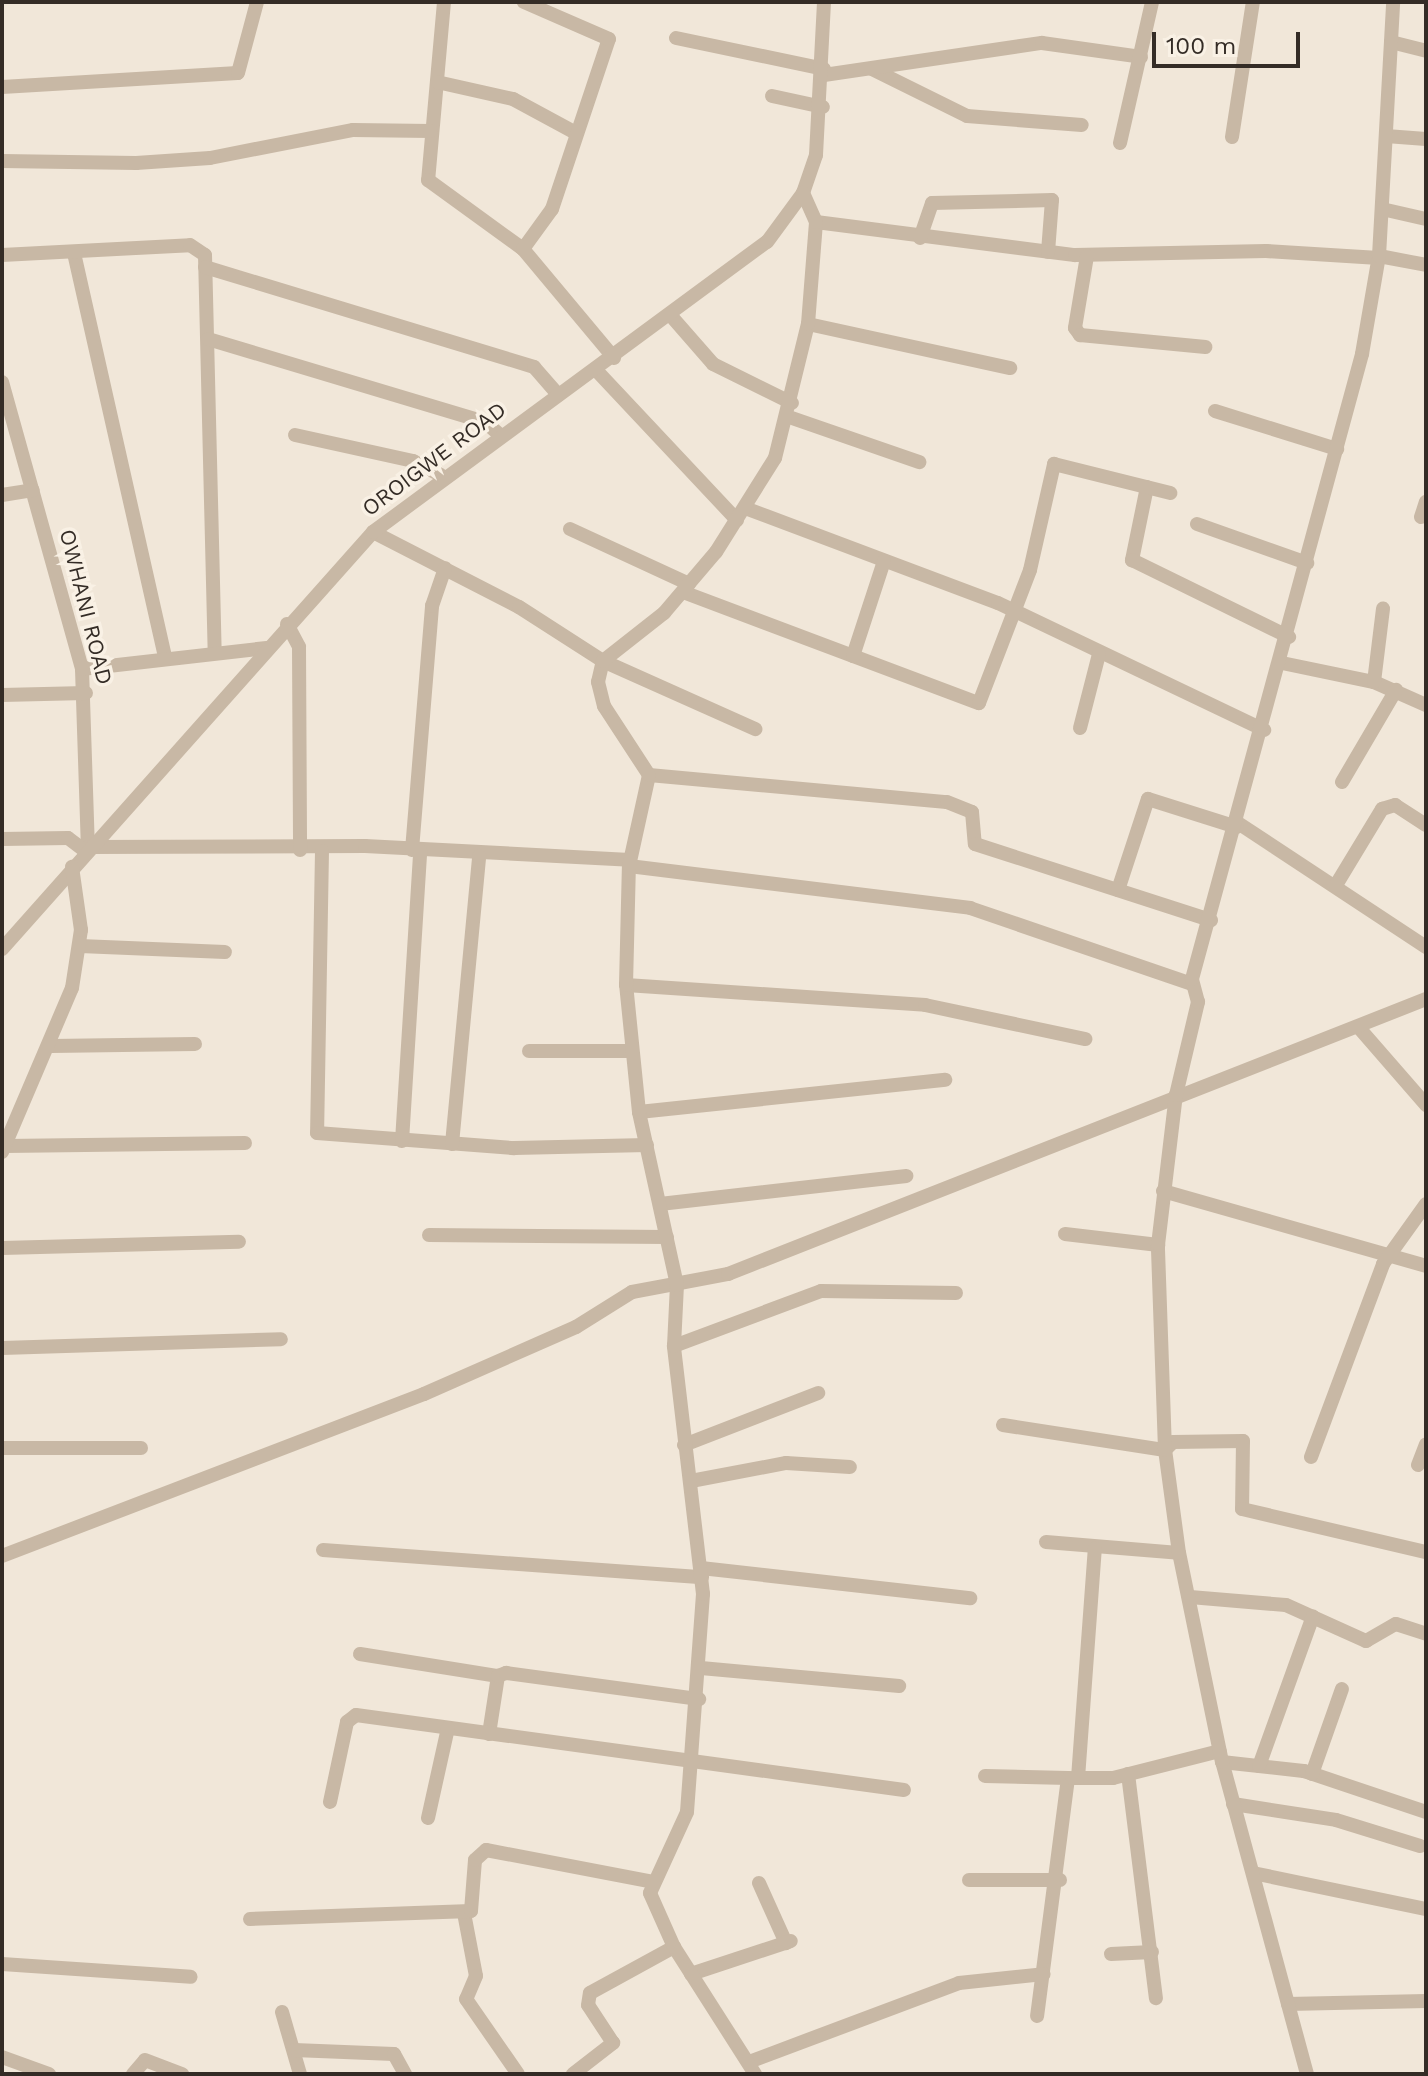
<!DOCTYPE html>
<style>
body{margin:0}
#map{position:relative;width:1428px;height:2076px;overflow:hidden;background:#f1e7d9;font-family:"Work Sans",sans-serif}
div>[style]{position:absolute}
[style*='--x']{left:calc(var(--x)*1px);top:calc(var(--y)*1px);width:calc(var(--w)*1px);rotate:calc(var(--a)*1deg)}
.minor>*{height:14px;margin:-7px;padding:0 7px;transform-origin:7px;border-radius:7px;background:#c8b8a5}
span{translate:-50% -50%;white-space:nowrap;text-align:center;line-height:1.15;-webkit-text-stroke:7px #f9f1e5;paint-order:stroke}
.street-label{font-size:22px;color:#342c26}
.frame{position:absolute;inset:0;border:4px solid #342c26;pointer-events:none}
.scale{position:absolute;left:1152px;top:32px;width:148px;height:36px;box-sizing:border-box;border:4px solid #342c26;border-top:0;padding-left:10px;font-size:24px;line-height:28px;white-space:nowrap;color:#342c26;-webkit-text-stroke:6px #f9f1e5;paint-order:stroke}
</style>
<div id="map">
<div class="minor">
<i style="--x:444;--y:2;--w:179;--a:95.1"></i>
<i style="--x:428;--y:180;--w:117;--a:36"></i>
<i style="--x:523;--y:249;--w:142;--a:50.1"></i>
<i style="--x:676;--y:38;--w:151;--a:11.8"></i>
<i style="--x:1391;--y:42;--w:36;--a:14"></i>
<i style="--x:872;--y:69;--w:106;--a:26.3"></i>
<i style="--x:967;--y:116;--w:115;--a:4.5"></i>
<i style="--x:824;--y:75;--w:220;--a:-8.4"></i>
<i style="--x:1042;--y:43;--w:100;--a:8"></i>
<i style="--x:437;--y:82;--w:78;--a:12.6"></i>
<i style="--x:513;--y:99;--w:72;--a:28.4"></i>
<i style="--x:2;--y:87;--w:236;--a:-3.4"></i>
<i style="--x:238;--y:73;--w:73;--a:-75"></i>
<i style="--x:772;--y:96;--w:52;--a:12.2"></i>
<i style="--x:1386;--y:136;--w:40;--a:4.3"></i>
<i style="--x:1232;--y:137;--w:137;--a:-81.2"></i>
<i style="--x:1120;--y:143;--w:145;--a:-77.2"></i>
<i style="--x:2;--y:161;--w:134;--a:0.9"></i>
<i style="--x:136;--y:163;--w:74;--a:-3.9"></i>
<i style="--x:210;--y:158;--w:146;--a:-11.1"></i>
<i style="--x:353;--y:130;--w:78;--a:0.7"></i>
<i style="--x:1382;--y:209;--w:45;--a:12.8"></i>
<i style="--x:816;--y:222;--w:261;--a:7.3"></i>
<i style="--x:1075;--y:255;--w:191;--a:-1.2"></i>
<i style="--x:1266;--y:251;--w:113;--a:3.5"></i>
<i style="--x:920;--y:238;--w:37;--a:-71"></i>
<i style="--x:932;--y:203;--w:120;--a:-1.4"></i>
<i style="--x:1052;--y:200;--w:52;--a:94.4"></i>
<i style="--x:523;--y:249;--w:49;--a:-54.1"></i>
<i style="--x:552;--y:209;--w:179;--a:-71.5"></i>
<i style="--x:609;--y:39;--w:93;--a:-156.5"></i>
<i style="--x:74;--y:253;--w:413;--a:77.3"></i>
<i style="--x:2;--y:255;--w:188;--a:-3"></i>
<i style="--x:190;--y:245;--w:18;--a:34"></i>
<i style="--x:205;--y:255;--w:397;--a:88.6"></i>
<i style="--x:1087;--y:256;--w:73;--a:99.5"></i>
<i style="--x:1075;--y:328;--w:9;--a:54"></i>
<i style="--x:1080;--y:335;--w:126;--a:5.5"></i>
<i style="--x:1379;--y:256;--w:48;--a:10.8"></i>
<i style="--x:205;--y:267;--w:344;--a:16.9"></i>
<i style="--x:534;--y:367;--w:37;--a:49"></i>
<i style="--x:672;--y:317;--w:62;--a:48.9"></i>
<i style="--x:713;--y:364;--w:88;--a:26.3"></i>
<i style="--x:808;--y:324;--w:207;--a:12.3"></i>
<i style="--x:208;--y:339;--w:289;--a:16.7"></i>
<i style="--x:485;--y:422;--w:20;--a:41"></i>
<i style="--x:596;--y:370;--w:206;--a:46.8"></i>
<i style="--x:2;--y:382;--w:298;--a:74.4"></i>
<i style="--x:82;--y:669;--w:178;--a:88.1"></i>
<i style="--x:88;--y:847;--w:277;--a:-0.2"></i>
<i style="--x:365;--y:846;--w:265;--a:3"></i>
<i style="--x:1215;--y:411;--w:128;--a:17.3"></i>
<i style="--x:789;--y:417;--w:138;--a:19.1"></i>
<i style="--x:295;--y:435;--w:121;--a:12.4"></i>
<i style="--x:413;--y:461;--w:31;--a:27"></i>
<i style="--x:1147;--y:487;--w:75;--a:101.6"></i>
<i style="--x:1132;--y:560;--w:175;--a:26.1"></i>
<i style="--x:2;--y:495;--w:31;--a:-9"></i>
<i style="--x:745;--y:508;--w:270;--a:20.6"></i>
<i style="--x:998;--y:603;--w:295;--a:25.5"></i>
<i style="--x:1421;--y:517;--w:16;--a:-72"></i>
<i style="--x:1197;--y:524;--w:117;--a:19.5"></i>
<i style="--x:570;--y:529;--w:131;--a:24.8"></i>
<i style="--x:373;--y:532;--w:164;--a:27.2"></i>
<i style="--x:519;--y:607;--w:100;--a:32.7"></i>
<i style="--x:603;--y:661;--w:167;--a:24.1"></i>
<i style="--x:683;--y:592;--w:316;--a:20.6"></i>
<i style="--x:979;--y:703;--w:142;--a:-69"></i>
<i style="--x:1030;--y:570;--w:109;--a:-77.2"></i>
<i style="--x:1054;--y:464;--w:120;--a:14"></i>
<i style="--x:287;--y:624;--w:26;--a:62"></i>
<i style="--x:299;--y:647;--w:203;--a:89.7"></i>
<i style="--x:853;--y:656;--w:100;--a:-71.9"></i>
<i style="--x:1282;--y:663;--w:94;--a:11.7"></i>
<i style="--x:1374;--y:682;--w:57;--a:23.9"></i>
<i style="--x:82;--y:669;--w:186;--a:-6.5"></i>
<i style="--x:1374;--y:682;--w:74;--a:-83"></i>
<i style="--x:2;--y:695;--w:84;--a:-1.4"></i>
<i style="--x:1080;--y:728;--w:76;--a:-75.6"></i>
<i style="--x:649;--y:775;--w:299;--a:5.2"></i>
<i style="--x:947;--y:802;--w:27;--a:22"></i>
<i style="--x:972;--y:812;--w:32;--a:85"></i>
<i style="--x:975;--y:844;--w:248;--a:17.9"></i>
<i style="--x:1342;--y:782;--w:107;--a:-59.6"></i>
<i style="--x:1238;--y:823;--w:225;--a:33.4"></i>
<i style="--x:2;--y:839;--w:66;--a:-0.9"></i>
<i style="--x:68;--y:838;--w:21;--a:37"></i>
<i style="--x:412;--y:850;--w:245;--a:-85.3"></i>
<i style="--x:432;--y:606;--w:40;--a:-71.1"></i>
<i style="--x:322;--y:851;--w:282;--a:91"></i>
<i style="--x:317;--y:1133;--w:198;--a:4.4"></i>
<i style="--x:514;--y:1148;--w:133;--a:-1.3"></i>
<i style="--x:629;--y:866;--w:344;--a:7"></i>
<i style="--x:970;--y:908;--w:235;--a:18.9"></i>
<i style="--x:1336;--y:885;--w:89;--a:-58.8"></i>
<i style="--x:1382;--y:809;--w:14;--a:-17"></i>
<i style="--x:1395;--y:805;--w:37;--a:33"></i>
<i style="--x:1118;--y:890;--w:96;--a:-71.8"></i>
<i style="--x:1148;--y:799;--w:93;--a:17.5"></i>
<i style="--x:80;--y:946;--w:145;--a:2.4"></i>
<i style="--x:2;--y:949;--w:558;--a:-48.34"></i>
<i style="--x:373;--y:532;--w:489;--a:-36.4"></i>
<i style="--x:767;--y:242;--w:61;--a:-53.7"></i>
<i style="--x:803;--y:193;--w:40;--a:-71.1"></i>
<i style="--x:816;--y:155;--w:153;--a:-87"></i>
<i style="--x:626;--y:985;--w:300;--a:3.8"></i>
<i style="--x:925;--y:1005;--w:164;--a:12"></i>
<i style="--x:1360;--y:1029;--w:101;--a:49"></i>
<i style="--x:51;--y:1046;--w:144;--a:-0.8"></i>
<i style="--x:529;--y:1051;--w:102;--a:0"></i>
<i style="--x:639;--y:1112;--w:308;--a:-6"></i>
<i style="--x:402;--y:1141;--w:291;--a:-86.4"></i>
<i style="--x:452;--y:1144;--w:289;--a:-84.6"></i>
<i style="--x:5;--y:1146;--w:240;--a:-0.7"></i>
<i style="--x:2;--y:1152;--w:178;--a:-66.9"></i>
<i style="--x:72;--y:988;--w:59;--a:-81.2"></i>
<i style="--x:81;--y:930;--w:64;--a:-98.1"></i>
<i style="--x:1163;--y:1191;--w:273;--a:15.9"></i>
<i style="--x:660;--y:1204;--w:248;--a:-6.5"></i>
<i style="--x:1065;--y:1234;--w:94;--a:6.7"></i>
<i style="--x:429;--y:1235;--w:238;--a:0.5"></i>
<i style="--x:2;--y:1248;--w:237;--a:-1.5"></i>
<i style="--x:674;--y:1346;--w:157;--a:-20.5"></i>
<i style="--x:821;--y:1291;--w:135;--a:0.8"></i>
<i style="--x:2;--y:1348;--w:279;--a:-1.8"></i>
<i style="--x:1003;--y:1425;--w:164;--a:8.8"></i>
<i style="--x:1165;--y:1450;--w:11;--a:-45"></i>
<i style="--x:1173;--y:1442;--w:70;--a:-0.8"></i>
<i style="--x:1243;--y:1441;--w:68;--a:90.8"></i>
<i style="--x:1242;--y:1509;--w:189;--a:13.2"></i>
<i style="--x:684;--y:1445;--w:144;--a:-21.2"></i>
<i style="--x:2;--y:1448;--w:139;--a:0"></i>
<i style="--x:1311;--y:1457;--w:206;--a:-69.5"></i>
<i style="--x:1383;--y:1264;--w:74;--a:-54.4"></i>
<i style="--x:1418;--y:1465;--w:22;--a:-69"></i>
<i style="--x:691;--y:1481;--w:97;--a:-10.7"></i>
<i style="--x:786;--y:1463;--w:64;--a:3.6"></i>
<i style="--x:1046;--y:1542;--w:133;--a:4.7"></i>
<i style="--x:323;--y:1550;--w:380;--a:4.1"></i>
<i style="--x:2;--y:1556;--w:452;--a:-21"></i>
<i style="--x:424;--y:1394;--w:166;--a:-23.8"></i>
<i style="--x:576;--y:1327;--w:66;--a:-32"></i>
<i style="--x:632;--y:1292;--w:98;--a:-10.6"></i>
<i style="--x:728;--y:1274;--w:750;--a:-21.5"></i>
<i style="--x:701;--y:1568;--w:271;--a:6.4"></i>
<i style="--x:1190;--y:1597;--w:96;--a:4.8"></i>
<i style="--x:1286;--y:1605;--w:88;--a:24.2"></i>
<i style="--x:1366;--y:1641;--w:34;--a:-30"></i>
<i style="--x:1396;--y:1624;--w:32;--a:18"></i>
<i style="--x:360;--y:1654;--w:140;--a:9.1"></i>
<i style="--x:701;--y:1668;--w:199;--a:5.2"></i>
<i style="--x:489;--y:1734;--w:59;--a:-81.2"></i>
<i style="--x:498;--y:1676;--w:9;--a:-21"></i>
<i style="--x:506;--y:1673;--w:195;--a:7.7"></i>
<i style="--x:1222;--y:1762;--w:82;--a:6.3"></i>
<i style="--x:1304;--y:1771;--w:129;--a:18.6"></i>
<i style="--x:1259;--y:1766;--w:159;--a:-70.2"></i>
<i style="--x:1128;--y:1774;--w:226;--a:82.9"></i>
<i style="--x:1312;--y:1774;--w:90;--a:-70.6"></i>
<i style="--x:985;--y:1776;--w:83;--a:1.4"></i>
<i style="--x:1068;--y:1778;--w:240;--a:97.4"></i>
<i style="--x:1072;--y:1778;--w:41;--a:0"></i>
<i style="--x:1113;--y:1778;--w:110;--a:-14.2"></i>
<i style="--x:1078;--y:1778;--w:230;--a:-85.8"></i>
<i style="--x:330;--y:1802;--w:82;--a:-78"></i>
<i style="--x:347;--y:1722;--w:11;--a:-38"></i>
<i style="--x:356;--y:1715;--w:553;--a:7.79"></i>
<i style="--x:1233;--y:1804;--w:104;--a:8.8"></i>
<i style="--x:1336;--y:1820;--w:88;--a:17.2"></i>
<i style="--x:428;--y:1818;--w:92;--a:-77.5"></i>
<i style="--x:1253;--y:1873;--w:177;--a:11.8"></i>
<i style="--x:969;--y:1880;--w:91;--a:0"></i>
<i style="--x:759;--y:1883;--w:66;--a:65.8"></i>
<i style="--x:464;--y:1913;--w:64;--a:79.2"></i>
<i style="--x:476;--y:1976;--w:25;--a:113"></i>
<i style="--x:466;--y:1999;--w:91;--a:55.3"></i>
<i style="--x:250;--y:1919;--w:221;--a:-2.1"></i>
<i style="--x:471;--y:1911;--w:51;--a:-85.5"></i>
<i style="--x:475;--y:1860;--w:15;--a:-42"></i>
<i style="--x:486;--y:1850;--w:170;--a:10.8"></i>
<i style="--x:1111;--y:1954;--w:41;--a:-2.8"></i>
<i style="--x:2;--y:1964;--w:189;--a:3.9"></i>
<i style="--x:691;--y:1974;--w:105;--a:-18.3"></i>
<i style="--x:1288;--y:2004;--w:138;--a:-1.2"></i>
<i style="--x:282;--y:2012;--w:65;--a:73.8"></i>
<i style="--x:294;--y:2050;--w:100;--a:2.3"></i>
<i style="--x:394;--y:2054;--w:23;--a:61"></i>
<i style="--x:2;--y:2057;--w:50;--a:19.9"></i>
<i style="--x:749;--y:2062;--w:224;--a:-20.6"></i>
<i style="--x:959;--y:1983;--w:85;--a:-6"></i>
<i style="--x:133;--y:2074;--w:18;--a:-49"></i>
<i style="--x:145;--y:2060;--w:40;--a:21"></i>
<i style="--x:573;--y:2074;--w:51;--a:-37.8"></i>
<i style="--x:613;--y:2043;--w:45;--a:-123.3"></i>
<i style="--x:588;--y:2005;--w:12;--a:-81"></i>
<i style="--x:590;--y:1993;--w:96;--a:-28.7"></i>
<i style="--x:755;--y:2074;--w:151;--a:-122.5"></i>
<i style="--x:674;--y:1947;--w:59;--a:-114"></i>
<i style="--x:650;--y:1893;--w:89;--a:-65.4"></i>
<i style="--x:687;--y:1812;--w:219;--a:-85.8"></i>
<i style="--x:703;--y:1594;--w:250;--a:-96.7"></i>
<i style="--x:674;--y:1346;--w:61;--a:-87.2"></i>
<i style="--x:677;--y:1285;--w:177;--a:-102.4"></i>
<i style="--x:639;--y:1112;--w:128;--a:-95.8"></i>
<i style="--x:626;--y:985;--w:119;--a:-88.6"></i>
<i style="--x:629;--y:866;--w:93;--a:-77.6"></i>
<i style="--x:649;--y:775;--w:82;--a:-123.1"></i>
<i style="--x:604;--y:706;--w:25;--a:-104"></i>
<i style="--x:598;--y:682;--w:22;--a:-77"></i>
<i style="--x:603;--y:661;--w:78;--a:-38.2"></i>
<i style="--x:664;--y:613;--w:80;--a:-49.6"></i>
<i style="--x:716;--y:552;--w:111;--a:-57.9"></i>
<i style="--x:775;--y:458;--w:138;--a:-76.2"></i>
<i style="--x:808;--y:324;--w:102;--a:-85.5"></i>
<i style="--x:816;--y:222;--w:32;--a:-114"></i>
<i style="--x:1307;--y:2074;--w:323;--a:-105.2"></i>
<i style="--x:1222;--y:1762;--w:213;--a:-101.6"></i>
<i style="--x:1179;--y:1553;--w:104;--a:-97.7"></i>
<i style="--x:1165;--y:1450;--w:205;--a:-92"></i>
<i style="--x:1158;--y:1245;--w:151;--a:-83.2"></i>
<i style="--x:1176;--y:1095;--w:96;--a:-76.7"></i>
<i style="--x:1198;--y:1002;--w:24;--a:-105"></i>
<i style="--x:1192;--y:979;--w:648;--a:-74.78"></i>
<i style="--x:1362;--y:354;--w:99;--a:-80.2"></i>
<i style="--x:1379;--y:256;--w:254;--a:-86.8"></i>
</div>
<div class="street-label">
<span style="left:434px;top:459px;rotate:-37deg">OROIGWE ROAD</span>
<span style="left:86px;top:607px;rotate:76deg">OWHANI ROAD</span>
</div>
<div class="frame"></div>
<div class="scale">100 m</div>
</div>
